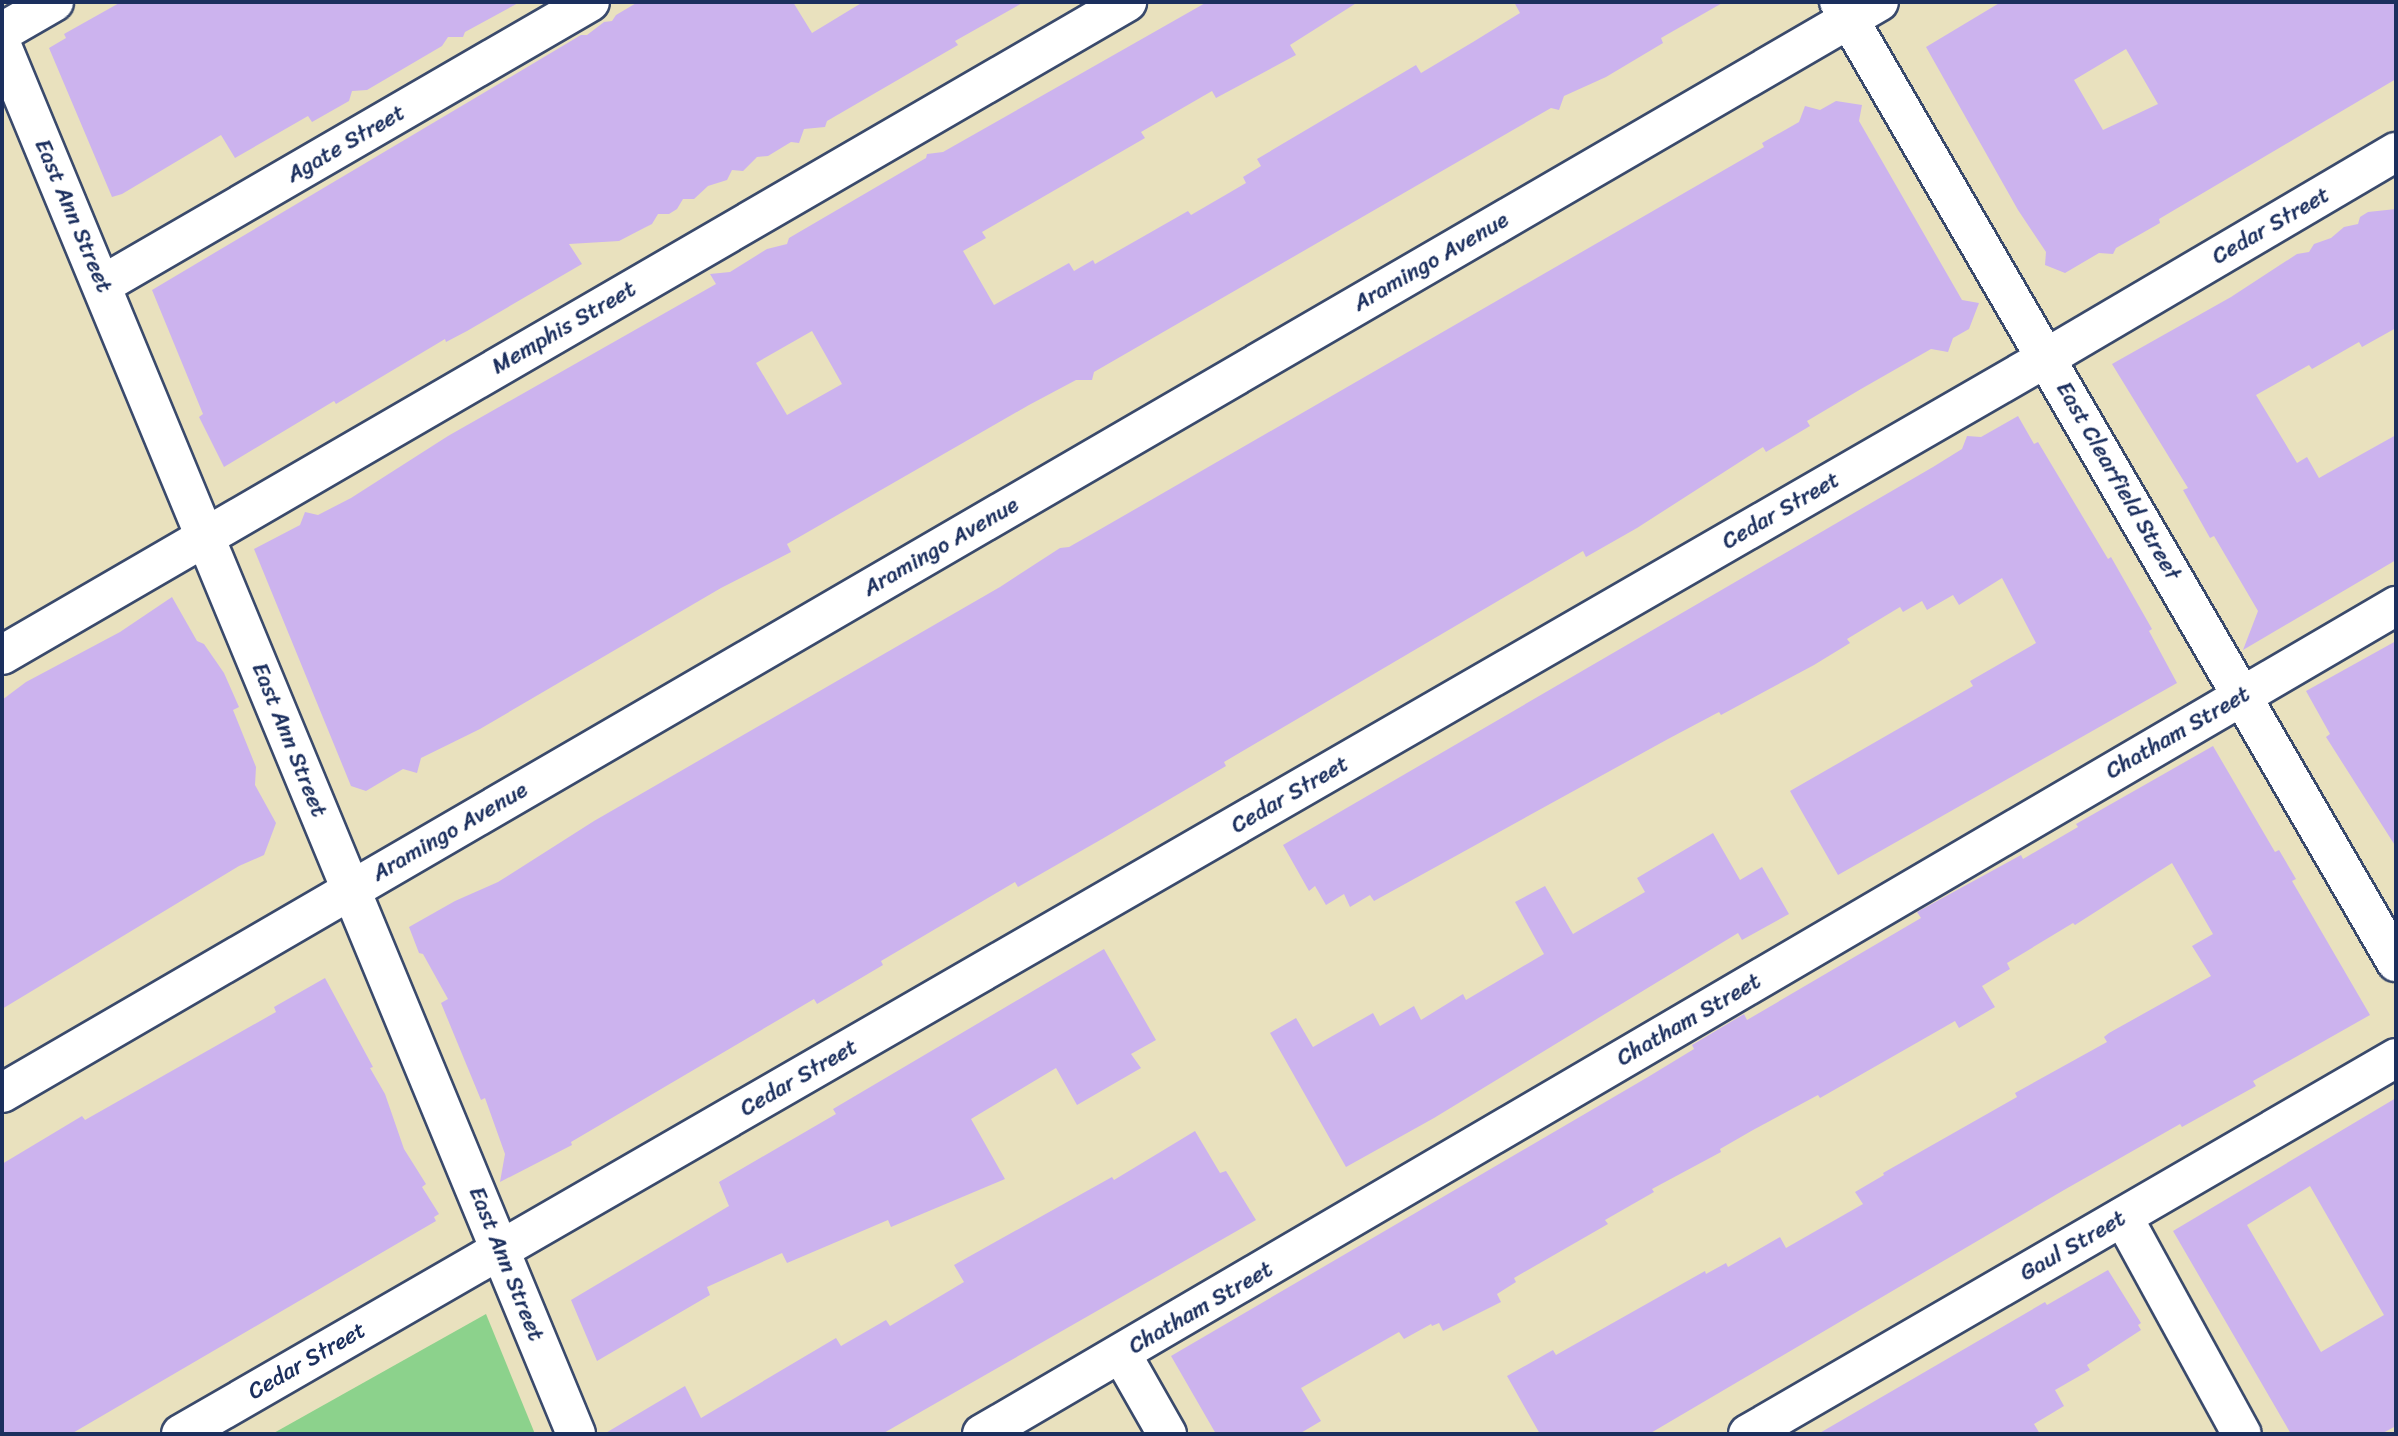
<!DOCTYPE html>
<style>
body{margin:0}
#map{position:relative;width:2398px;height:1436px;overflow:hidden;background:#e9e1be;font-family:Sriracha,sans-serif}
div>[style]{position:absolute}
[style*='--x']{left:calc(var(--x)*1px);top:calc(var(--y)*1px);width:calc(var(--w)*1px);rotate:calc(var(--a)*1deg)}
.green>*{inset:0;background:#8cd28c}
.building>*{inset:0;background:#ccb3ee}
.roads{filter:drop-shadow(2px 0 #3a4a6c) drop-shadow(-2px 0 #3a4a6c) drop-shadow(0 2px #3a4a6c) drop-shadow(0 -2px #3a4a6c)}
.minor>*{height:38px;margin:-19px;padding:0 19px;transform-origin:19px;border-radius:19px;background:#fff}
.major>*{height:38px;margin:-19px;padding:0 19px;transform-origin:19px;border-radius:19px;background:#fff}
span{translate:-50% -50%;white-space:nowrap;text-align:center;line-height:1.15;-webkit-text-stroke:5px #fff;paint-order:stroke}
.street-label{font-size:23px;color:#1b2f5e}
.frame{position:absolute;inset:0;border:4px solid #1b2f5e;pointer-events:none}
</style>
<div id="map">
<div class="green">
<i style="clip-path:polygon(486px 1314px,535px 1434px,272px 1434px)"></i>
</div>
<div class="building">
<i style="clip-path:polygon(121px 2px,520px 2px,465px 32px,463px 37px,448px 37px,442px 46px,367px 90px,352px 91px,349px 101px,312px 122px,308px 116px,235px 158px,221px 135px,122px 194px,112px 197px,49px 48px,66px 38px,64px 34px)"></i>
<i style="clip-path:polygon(638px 2px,793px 2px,812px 33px,863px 2px,1024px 2px,955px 41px,958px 45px,827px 121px,825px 127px,804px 129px,799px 143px,791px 142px,768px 156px,757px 157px,743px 171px,732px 170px,727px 180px,708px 186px,694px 199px,683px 199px,677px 209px,669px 214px,658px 214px,652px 224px,644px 228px,619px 241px,569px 244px,582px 264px,467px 331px,446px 342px,445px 339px,336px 404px,334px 401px,224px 467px,199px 417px,203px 414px,152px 290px,581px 35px,587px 35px,604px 22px,612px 21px,616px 15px)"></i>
<i style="clip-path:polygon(evenodd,1207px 2px,1358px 2px,1290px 45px,1296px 55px,1216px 98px,1212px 91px,1141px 132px,1145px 138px,982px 232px,986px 238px,963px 251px,994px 305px,1069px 263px,1074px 271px,1093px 260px,1095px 264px,1188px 211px,1191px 215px,1246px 183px,1243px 177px,1261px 166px,1257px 159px,1416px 65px,1421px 73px,1473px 42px,1520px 13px,1514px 2px,1724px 2px,1661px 38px,1663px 43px,1606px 77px,1564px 96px,1559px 110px,1551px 108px,1480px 149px,1094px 372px,1092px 380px,1076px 380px,1029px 405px,787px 544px,791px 552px,721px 588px,480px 729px,421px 758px,417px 773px,403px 769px,366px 791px,351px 786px,254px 549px,300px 525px,305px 512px,318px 515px,351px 498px,448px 436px,716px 284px,710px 274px,730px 272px,767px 249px,787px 244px,789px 238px,926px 158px,927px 154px,943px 152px,1207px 2px,812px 331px,842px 384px,787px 415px,756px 363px,812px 331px)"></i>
<i style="clip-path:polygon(evenodd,2001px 2px,2396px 2px,2396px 79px,2159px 219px,2160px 223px,2116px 248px,2113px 254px,2099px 253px,2065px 273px,2045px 265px,2046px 252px,2018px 210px,1926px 47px,2001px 2px,2126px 49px,2158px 104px,2103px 130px,2074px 80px,2126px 49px)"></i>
<i style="clip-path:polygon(1836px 101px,1862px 105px,1859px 121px,1962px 300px,1979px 303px,1969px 329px,1953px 338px,1948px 352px,1931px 349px,1861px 389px,1807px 421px,1810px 426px,1766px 452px,1763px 447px,1637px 528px,1586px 557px,1583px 551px,1224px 762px,1226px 766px,1102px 839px,1018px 887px,1015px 882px,881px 961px,883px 965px,817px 1004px,814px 999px,571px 1142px,572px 1145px,500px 1182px,505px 1154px,485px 1098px,481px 1100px,441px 1003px,448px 999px,423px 954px,419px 953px,409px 927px,455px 901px,498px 882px,594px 821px,1000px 587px,1060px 548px,1069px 547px,1092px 534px,1764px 147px,1762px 143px,1799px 122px,1805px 106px,1820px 110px)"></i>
<i style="clip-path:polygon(2396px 209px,2396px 328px,2362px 347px,2359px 342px,2312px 369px,2309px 365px,2256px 395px,2297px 463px,2307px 457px,2319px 478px,2396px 435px,2396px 560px,2243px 650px,2258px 611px,2214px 536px,2210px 538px,2183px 490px,2188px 488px,2112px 364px,2231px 297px,2297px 254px,2309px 252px,2314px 244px,2331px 238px,2344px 227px,2358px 224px,2360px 217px,2368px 212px)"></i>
<i style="clip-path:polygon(2018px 416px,2034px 444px,2038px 442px,2108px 559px,2111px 557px,2152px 629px,2149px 631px,2177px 683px,1838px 875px,1790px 791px,1973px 686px,1970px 681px,2036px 643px,2002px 578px,1959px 605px,1953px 595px,1927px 610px,1922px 601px,1903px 612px,1900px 607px,1847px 639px,1850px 643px,1814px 665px,1721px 715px,1719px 712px,1668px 739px,1374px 901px,1370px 895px,1350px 907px,1344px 894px,1326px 905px,1315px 886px,1309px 891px,1283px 845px,1933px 467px,1962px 449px,1967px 436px,1981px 437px)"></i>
<i style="clip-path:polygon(172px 597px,197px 641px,204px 644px,224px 673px,239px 707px,233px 710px,256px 767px,255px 785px,276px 823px,264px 855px,239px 866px,2px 1009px,2px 700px,26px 682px,120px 632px)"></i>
<i style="clip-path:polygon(2396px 641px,2396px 847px,2326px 737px,2330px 734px,2306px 691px)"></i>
<i style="clip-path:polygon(2213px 746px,2275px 852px,2279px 850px,2296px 879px,2292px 881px,2370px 1015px,2253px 1081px,2256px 1086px,2182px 1127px,2180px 1124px,2064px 1190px,1649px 1434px,1540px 1434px,1507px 1376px,1553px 1350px,1556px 1355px,1705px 1271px,1706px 1274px,1726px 1263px,1728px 1267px,1780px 1237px,1786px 1248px,1863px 1204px,1855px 1192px,1884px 1175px,1883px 1173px,2017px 1097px,2015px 1093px,2107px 1042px,2104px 1037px,2109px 1033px,2211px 976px,2192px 946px,2213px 934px,2172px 863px,2075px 925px,2073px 923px,2007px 963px,2010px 969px,1982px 986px,1995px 1007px,1959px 1028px,1955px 1021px,1820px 1098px,1818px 1095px,1753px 1130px,1720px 1149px,1721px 1152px,1652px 1189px,1654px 1192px,1605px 1220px,1608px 1224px,1514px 1278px,1516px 1282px,1497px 1294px,1501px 1302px,1443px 1331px,1439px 1323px,1432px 1326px,1431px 1324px,1404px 1339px,1399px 1332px,1301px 1388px,1321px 1421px,1299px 1434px,1216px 1434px,1171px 1356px,1648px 1077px,1694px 1049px,1692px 1045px,1744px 1014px,1747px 1020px,1921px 918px,1917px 912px,2021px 855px,2023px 859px,2078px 827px,2076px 824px)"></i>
<i style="clip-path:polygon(1713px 833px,1740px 880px,1762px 867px,1789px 914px,1742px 940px,1738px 933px,1434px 1118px,1346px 1167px,1270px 1033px,1296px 1018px,1313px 1047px,1373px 1013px,1380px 1026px,1414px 1006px,1421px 1020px,1463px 994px,1466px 1000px,1544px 954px,1515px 902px,1545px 886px,1573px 934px,1645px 892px,1637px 878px)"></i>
<i style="clip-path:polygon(1104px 949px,1156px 1040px,1131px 1054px,1141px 1068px,1077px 1105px,1056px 1068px,971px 1119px,1005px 1179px,891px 1227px,888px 1220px,787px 1263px,782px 1253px,707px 1287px,710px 1295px,597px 1361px,571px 1300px,729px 1206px,719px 1182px,836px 1114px,833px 1109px)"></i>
<i style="clip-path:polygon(325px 978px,373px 1067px,370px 1068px,385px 1094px,404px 1149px,426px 1184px,422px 1187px,439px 1214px,434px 1217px,436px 1221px,71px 1434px,2px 1434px,2px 1164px,82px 1116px,85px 1120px,276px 1012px,274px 1007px)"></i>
<i style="clip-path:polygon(evenodd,2396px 1098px,2396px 1426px,2381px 1434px,2291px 1434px,2173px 1231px,2396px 1098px,2310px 1186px,2384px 1315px,2321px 1352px,2247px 1225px,2310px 1186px)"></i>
<i style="clip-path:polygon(1195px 1131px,1220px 1173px,1226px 1171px,1256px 1220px,882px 1434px,604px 1434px,685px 1386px,701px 1418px,836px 1338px,841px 1346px,886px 1320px,890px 1326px,964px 1282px,954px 1265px,1112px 1177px,1114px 1180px)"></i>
<i style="clip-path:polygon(2108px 1270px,2141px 1323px,2138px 1325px,2141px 1330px,2087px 1365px,2090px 1370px,2055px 1390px,2064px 1406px,2034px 1424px,2040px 1434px,1818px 1434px,2045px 1302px,2047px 1305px)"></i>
</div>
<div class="roads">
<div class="minor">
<i style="--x:1839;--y:2;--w:1110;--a:59.88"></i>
<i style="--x:2;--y:32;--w:60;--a:-30"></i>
<i style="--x:2;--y:46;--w:1502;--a:67.53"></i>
<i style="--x:102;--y:285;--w:564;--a:-30.11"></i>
<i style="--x:2;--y:655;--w:1301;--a:-30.13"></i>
<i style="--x:2123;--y:1217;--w:247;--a:61.3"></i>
<i style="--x:1122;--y:1355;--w:91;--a:60.3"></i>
<i style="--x:181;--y:1434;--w:2153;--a:-29.98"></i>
<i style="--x:2046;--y:358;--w:406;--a:-30.5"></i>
<i style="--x:982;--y:1434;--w:1639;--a:-30.35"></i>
<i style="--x:1748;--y:1434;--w:749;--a:-30.12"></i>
</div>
<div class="major">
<i style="--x:2;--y:1093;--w:2171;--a:-30.17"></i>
</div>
</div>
<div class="street-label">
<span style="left:346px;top:144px;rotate:-30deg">Agate Street</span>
<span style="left:73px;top:216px;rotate:67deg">East Ann Street</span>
<span style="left:2271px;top:226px;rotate:-30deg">Cedar Street</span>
<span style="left:1431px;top:262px;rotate:-30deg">Aramingo Avenue</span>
<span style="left:564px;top:328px;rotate:-30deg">Memphis Street</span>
<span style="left:2118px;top:481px;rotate:60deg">East Clearfield Street</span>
<span style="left:1781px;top:511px;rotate:-30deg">Cedar Street</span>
<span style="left:941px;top:547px;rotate:-30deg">Aramingo Avenue</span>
<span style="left:2178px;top:733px;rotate:-30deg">Chatham Street</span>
<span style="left:289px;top:740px;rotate:68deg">East Ann Street</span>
<span style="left:1290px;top:795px;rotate:-30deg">Cedar Street</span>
<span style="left:450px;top:832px;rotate:-30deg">Aramingo Avenue</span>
<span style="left:1689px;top:1020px;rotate:-30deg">Chatham Street</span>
<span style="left:799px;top:1078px;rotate:-30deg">Cedar Street</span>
<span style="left:2073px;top:1246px;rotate:-30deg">Gaul Street</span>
<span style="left:506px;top:1264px;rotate:68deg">East Ann Street</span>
<span style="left:1201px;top:1308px;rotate:-30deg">Chatham Street</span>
<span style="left:307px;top:1361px;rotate:-30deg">Cedar Street</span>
</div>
<div class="frame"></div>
</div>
